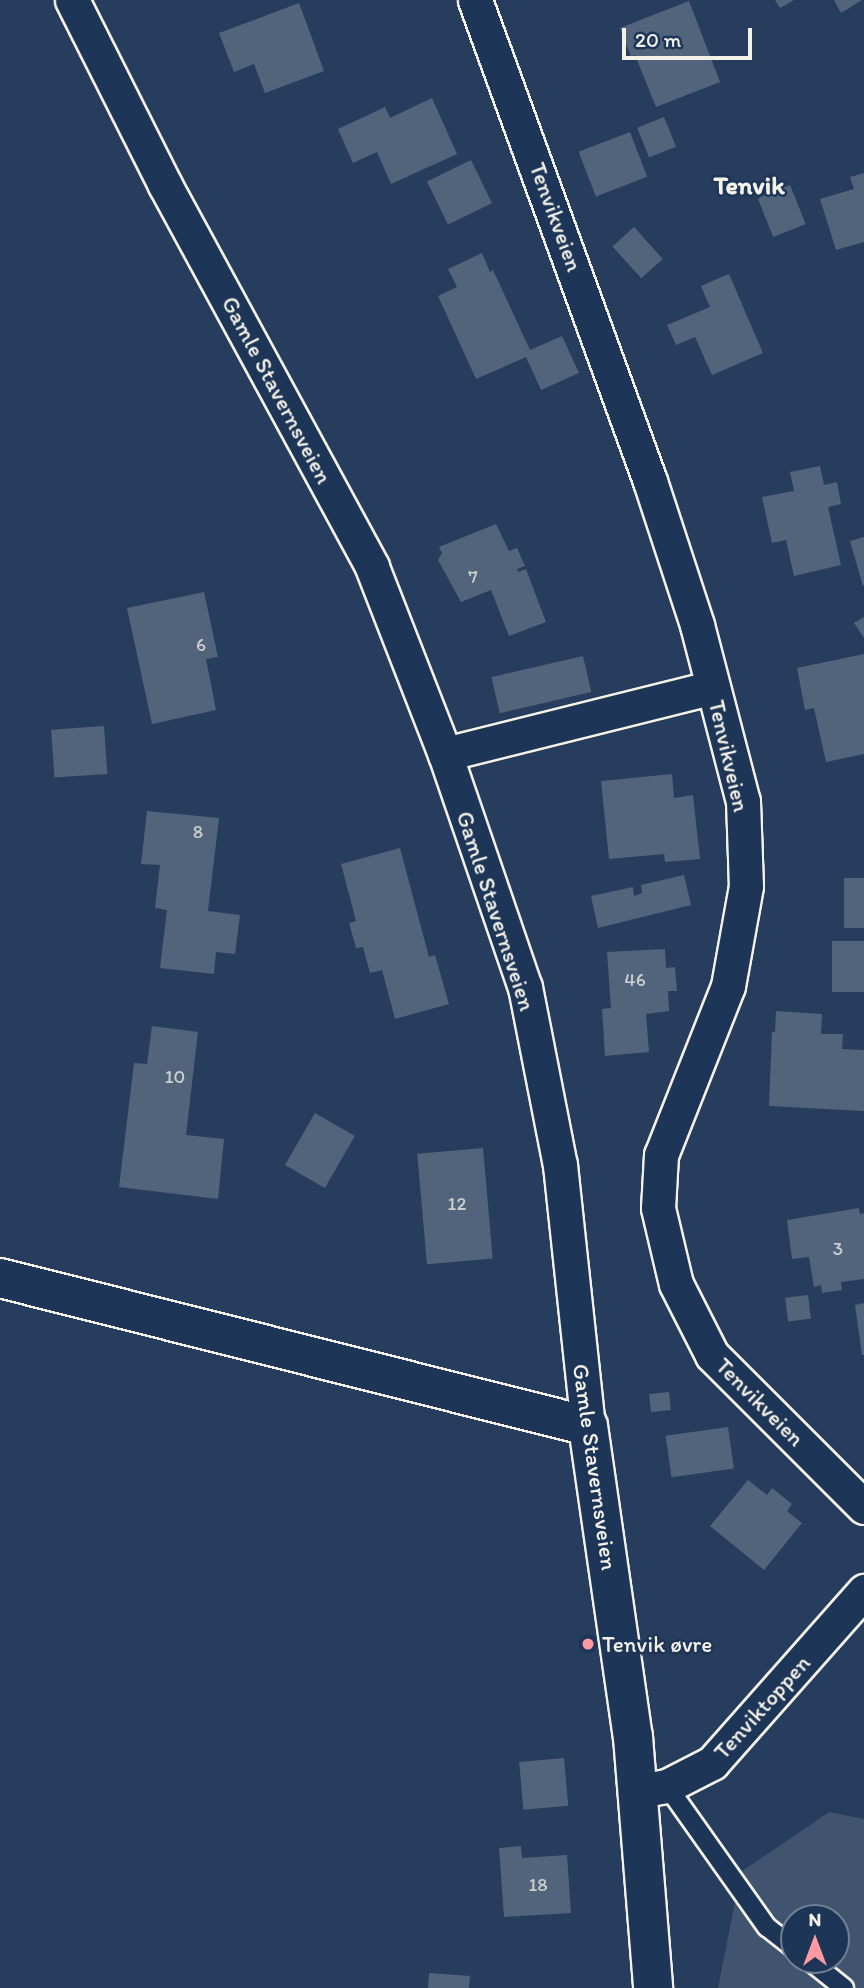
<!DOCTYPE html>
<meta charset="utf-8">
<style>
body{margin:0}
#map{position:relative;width:864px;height:1988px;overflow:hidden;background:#263d5d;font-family:Itim,sans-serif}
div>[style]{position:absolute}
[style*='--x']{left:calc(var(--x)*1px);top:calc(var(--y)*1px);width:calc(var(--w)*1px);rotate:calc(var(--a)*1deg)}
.green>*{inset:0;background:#40546f}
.building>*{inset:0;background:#52647b;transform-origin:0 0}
.roads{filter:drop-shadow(2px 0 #f4f1e8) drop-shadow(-2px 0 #f4f1e8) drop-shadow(0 2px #f4f1e8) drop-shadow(0 -2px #f4f1e8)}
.service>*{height:18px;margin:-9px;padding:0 9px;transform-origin:9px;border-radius:9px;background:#1d3557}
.minor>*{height:33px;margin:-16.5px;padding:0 16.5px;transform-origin:16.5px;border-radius:16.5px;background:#1d3557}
.tertiary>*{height:38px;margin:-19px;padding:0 19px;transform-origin:19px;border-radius:19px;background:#1d3557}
.dots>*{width:19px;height:19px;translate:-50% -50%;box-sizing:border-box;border:4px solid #1d3557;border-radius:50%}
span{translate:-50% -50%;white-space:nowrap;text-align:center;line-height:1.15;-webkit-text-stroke:5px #1d3557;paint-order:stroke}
.number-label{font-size:19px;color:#cccecd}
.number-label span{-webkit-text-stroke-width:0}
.street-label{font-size:23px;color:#f4f1e8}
.poi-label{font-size:23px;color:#f4f1e8}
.left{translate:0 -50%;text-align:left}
.quarter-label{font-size:26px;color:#f4f1e8;font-weight:700}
.north{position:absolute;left:780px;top:1904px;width:70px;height:70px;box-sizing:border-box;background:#1d3557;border:2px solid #738091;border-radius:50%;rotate:0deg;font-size:19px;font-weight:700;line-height:28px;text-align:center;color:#f4f1e8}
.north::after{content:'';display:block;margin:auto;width:24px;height:32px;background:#ff9aa2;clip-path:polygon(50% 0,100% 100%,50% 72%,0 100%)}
.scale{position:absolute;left:622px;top:28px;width:130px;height:32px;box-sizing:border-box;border:4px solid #f4f1e8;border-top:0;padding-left:9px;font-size:21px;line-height:24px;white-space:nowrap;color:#f4f1e8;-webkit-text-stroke:5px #1d3557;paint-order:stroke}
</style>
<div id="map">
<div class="green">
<i style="clip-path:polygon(evenodd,829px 1812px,864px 1819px,864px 1988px,718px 1988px,741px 1872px,829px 1812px,794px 1918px,836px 1918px,836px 1960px,794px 1960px,794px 1918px)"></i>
</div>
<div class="building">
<i style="clip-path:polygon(775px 0,794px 0,780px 8px)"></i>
<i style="clip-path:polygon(834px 0,862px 0,841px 13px)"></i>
<i style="clip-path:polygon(689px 1px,720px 82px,656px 107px,635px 55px,631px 57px,620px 28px)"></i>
<i style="clip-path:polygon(299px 3px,324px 71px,265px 93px,254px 64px,234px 72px,219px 33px)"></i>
<i style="clip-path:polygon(432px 98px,457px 154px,391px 184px,377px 152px,353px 163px,338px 129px,385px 107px,390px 118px)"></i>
<i style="left:664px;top:117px;width:32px;height:29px;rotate:68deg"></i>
<i style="left:630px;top:132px;width:48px;height:55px;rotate:69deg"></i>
<i style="left:471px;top:160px;width:48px;height:49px;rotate:64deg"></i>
<i style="clip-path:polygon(864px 173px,864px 242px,836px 250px,820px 199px,854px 189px,850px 177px)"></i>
<i style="left:790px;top:185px;width:42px;height:35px;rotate:68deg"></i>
<i style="left:634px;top:227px;width:43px;height:29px;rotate:48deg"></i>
<i style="clip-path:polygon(482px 253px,490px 272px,493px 270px,530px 350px,562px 336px,579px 373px,541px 390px,526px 357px,476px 379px,438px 296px,457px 287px,448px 269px)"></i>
<i style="clip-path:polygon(729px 274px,763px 353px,712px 375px,695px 337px,676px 345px,667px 325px,710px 307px,701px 286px)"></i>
<i style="clip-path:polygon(820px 466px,824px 485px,837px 482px,841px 504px,828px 507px,841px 565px,794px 576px,786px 540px,772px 543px,762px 497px,794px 491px,790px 472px)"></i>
<i style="clip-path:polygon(496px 524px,509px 551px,517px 548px,525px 566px,517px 569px,518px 572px,526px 569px,546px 622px,509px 636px,491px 590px,461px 602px,438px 560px,442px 553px,439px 547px)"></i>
<i style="clip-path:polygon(864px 537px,864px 585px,863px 586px,850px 541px)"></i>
<i style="clip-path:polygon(204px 592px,218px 657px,206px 659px,216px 710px,152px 724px,127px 608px)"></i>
<i style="clip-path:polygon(864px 617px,864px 638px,854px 623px)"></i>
<i style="clip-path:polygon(864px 654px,864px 754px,826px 762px,814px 708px,805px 710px,797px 668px)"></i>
<i style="left:583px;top:656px;width:37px;height:94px;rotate:77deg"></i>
<i style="left:104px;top:726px;width:48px;height:53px;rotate:86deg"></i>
<i style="clip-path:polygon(672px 774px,674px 798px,693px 795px,700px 859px,665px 862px,664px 854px,609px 859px,601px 781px)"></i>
<i style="clip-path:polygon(147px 811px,219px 818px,208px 911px,240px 915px,235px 954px,216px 952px,214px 974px,160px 968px,167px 910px,155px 908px,160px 865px,141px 864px)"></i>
<i style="clip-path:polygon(400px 848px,429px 957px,435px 955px,449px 1004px,395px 1019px,382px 970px,370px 973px,363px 947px,356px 948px,349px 923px,356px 921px,341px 864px)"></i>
<i style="clip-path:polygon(684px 875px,691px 905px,598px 928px,591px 896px,633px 887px,634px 896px,642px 893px,641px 885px)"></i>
<i style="left:844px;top:878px;width:20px;height:50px"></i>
<i style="left:864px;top:941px;width:51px;height:32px;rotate:90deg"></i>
<i style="clip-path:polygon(665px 949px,666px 968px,675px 967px,677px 991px,668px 991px,669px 1011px,646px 1014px,649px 1052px,605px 1056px,602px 1009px,611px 1008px,607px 952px)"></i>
<i style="clip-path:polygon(776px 1011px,822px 1014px,821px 1034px,843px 1034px,842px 1049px,864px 1050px,864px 1111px,769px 1106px,772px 1032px,775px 1032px)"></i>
<i style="clip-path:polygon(152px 1026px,198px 1032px,186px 1135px,224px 1139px,218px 1199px,119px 1187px,134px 1063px,147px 1064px)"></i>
<i style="left:315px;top:1113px;width:46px;height:60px;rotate:30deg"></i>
<i style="left:483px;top:1148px;width:111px;height:66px;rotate:85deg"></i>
<i style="clip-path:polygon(859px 1208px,860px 1214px,864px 1213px,864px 1279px,841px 1282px,842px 1290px,822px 1293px,821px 1285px,814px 1287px,809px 1257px,792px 1259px,787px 1220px)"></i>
<i style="left:808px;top:1295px;width:24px;height:23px;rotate:83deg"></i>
<i style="clip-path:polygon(864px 1303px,864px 1355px,862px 1355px,855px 1305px)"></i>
<i style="left:669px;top:1392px;width:18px;height:20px;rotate:84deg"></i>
<i style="left:728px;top:1427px;width:42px;height:63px;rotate:82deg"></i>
<i style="clip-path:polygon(748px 1480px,767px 1495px,772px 1488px,792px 1504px,787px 1511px,802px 1523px,764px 1570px,710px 1526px)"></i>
<i style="left:564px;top:1758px;width:48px;height:45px;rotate:85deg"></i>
<i style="clip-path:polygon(521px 1846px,522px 1858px,567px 1855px,571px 1913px,504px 1917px,499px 1848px)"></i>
<i style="clip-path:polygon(429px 1973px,470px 1976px,469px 1988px,428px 1988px)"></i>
</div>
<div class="roads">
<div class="service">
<i style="--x:667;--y:1786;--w:173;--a:54.7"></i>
<i style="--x:767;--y:1927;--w:34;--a:38"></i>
<i style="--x:809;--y:1960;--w:45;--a:38.7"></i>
</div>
<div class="minor">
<i style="--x:72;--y:0;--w:207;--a:63.3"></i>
<i style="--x:165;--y:185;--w:434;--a:61.5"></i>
<i style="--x:372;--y:567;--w:201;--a:68.7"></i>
<i style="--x:445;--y:754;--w:246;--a:71.1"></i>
<i style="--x:525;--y:987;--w:181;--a:78.9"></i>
<i style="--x:560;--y:1165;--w:262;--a:83.9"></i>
<i style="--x:475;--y:0;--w:512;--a:70.01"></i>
<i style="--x:650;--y:481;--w:151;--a:71.9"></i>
<i style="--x:697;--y:625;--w:182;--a:75.4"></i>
<i style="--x:743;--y:801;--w:85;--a:88"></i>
<i style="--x:746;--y:886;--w:102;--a:100.2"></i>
<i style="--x:728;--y:986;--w:182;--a:111.6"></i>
<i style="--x:661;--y:1155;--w:53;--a:93.2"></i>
<i style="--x:658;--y:1208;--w:78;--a:76.7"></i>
<i style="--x:676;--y:1284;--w:80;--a:63.1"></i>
<i style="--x:712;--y:1355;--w:215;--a:45"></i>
<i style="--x:445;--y:754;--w:276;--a:-14"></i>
<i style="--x:638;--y:1791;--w:29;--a:-10"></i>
<i style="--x:667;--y:1786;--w:51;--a:-27.1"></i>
<i style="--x:712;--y:1763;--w:230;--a:-48.5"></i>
</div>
<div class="tertiary">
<i style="--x:0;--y:1278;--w:606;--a:14.13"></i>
<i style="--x:588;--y:1426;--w:314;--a:81.8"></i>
<i style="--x:633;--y:1737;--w:252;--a:85.4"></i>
</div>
</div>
<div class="dots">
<i style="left:588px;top:1644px;background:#ff9aa2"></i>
</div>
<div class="number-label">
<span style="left:473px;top:577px">7</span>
<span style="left:201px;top:645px">6</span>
<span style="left:198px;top:832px">8</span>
<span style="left:635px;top:980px">46</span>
<span style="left:175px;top:1077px">10</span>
<span style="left:457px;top:1204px">12</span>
<span style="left:838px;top:1249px">3</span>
<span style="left:538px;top:1885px">18</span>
</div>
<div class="street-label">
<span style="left:556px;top:217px;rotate:70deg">Tenvikveien</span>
<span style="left:277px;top:390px;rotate:62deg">Gamle Stavernsveien</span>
<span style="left:729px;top:756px;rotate:77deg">Tenvikveien</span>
<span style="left:496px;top:911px;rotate:72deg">Gamle Stavernsveien</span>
<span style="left:760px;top:1402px;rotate:45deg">Tenvikveien</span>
<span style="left:595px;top:1467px;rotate:82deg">Gamle Stavernsveien</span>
<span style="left:762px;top:1707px;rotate:-48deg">Tenviktoppen</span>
</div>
<div class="poi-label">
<span class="left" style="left:602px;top:1644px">Tenvik øvre</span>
</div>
<div class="quarter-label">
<span style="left:749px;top:186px">Tenvik</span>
</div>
<div class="north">N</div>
<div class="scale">20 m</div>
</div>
